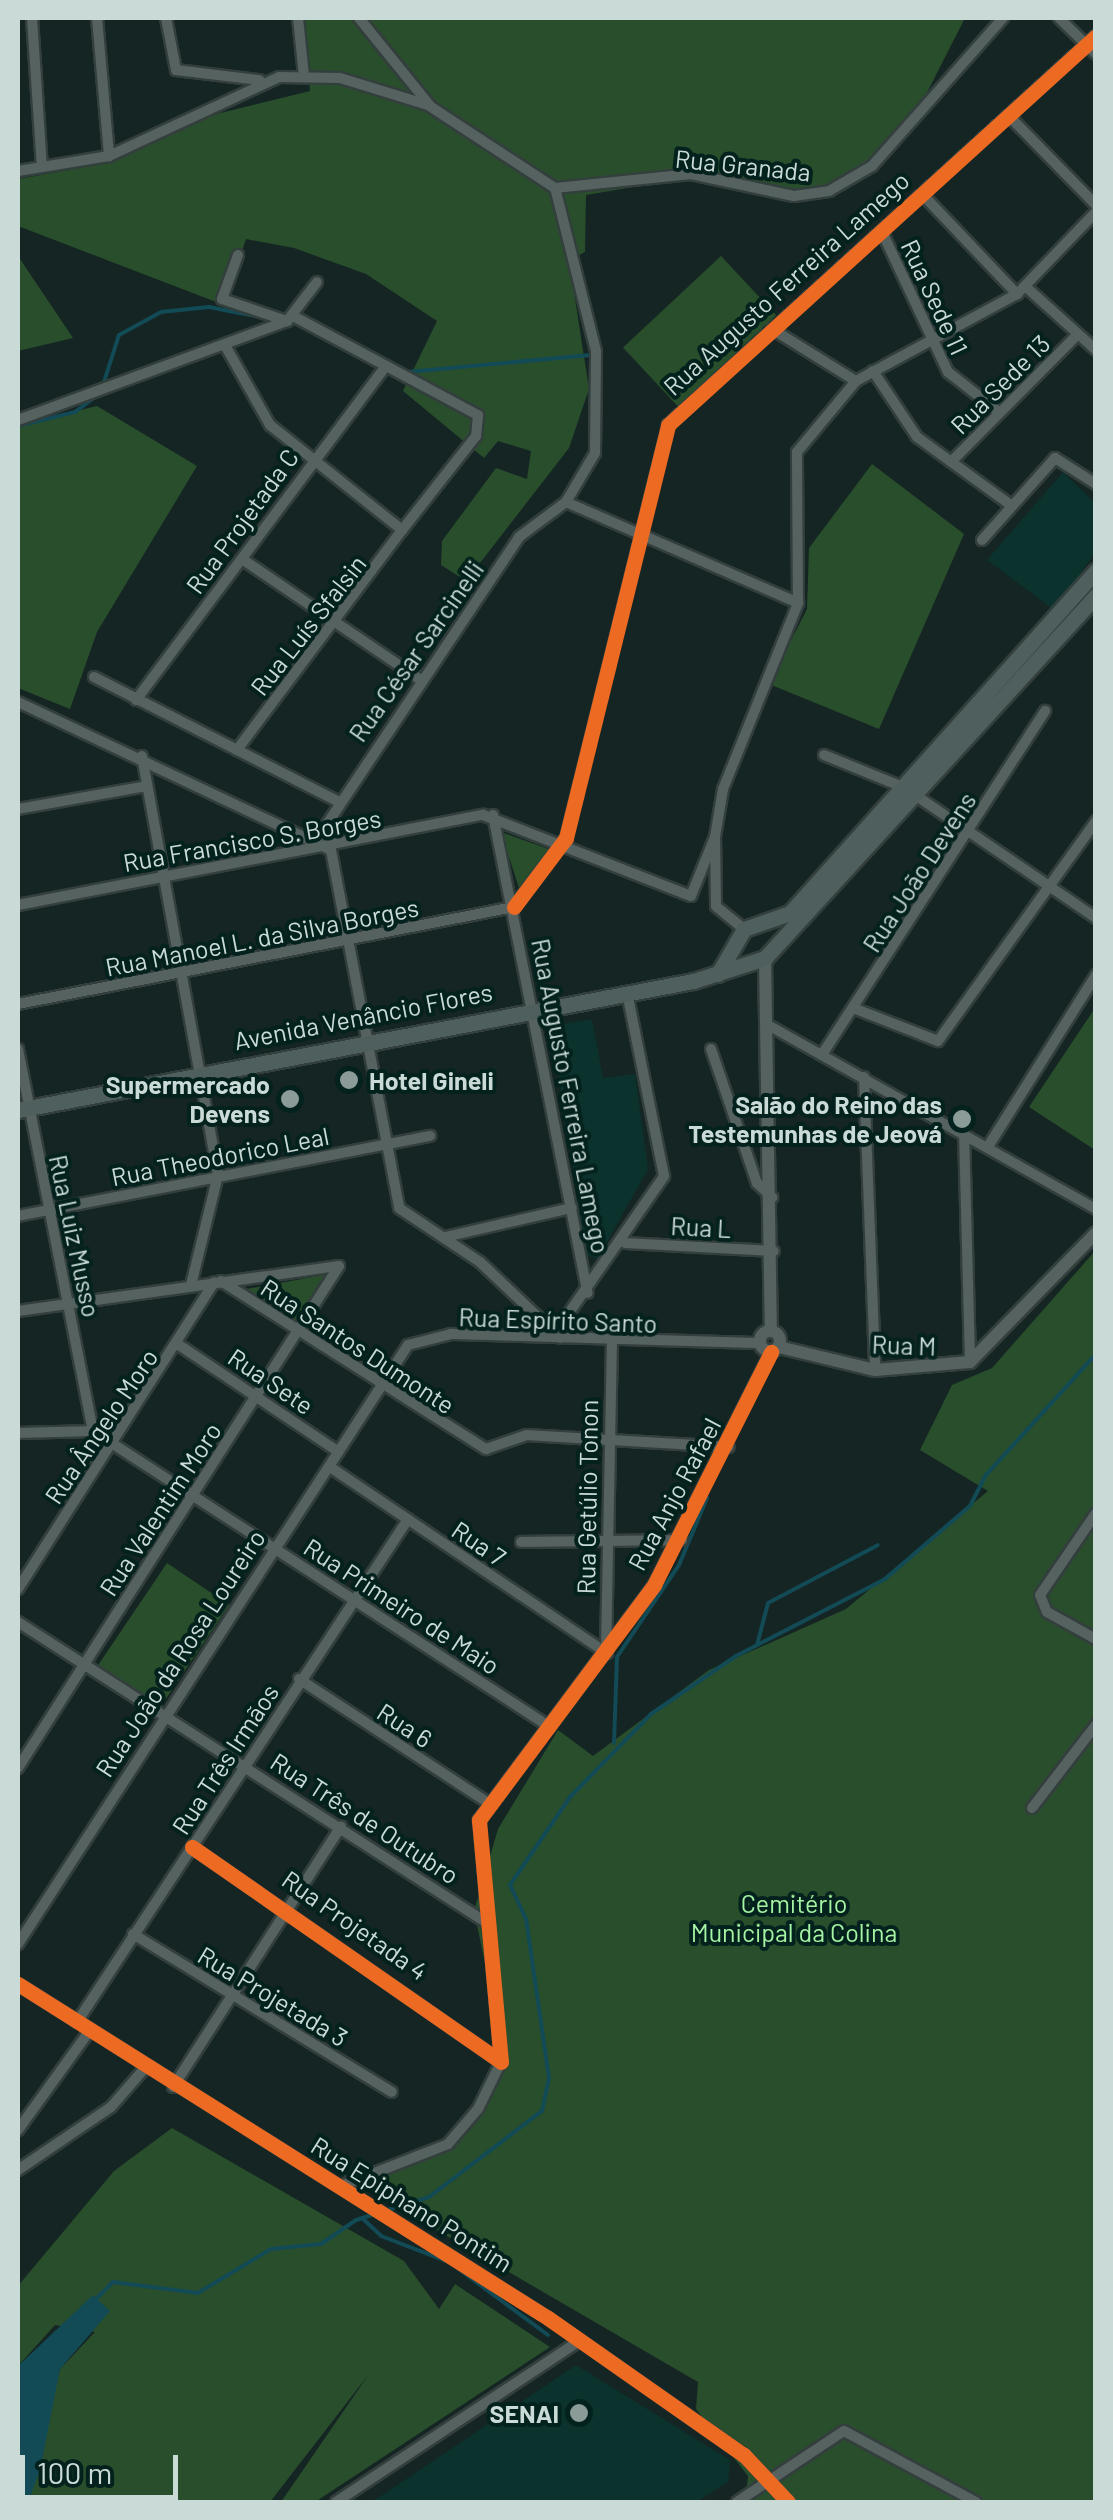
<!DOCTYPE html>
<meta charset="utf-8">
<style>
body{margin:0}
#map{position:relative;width:1113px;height:2520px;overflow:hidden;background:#152523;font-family:Barlow,sans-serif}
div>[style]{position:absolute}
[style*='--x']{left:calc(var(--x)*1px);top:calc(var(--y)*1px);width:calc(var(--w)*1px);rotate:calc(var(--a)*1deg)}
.built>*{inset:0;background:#0b322d}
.green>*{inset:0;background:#294e2b;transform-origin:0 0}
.water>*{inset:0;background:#124a56}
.stream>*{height:4px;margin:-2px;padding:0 2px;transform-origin:2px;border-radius:2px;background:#124a56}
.roads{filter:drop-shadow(2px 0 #333f3d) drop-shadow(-2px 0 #333f3d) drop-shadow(0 2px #333f3d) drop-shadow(0 -2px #333f3d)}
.minor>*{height:10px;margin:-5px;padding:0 5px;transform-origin:5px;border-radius:5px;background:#566260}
.tertiary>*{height:12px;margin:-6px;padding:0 6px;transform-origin:6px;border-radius:6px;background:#566260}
.tertiary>.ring{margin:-6px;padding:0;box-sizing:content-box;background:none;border:12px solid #566260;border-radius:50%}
.primary>*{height:15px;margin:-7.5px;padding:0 7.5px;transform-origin:7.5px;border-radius:7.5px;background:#4e5f5d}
.cycleway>*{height:15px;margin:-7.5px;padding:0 7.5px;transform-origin:7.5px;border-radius:7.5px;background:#ed6a23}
.dots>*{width:28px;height:28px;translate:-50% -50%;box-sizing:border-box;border:5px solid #04221d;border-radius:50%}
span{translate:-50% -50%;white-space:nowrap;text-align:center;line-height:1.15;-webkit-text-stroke:8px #04221d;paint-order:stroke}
.street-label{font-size:25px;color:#cadbd7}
.poi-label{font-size:25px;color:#cadbd7;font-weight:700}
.left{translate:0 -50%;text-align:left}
.right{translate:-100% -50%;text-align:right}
.park-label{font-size:25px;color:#a5f4a3}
.frame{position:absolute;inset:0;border:20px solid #cadbd7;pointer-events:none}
.scale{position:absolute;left:20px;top:2455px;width:158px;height:45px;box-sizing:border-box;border:5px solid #cadbd7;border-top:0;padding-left:12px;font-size:30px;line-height:35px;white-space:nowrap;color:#cadbd7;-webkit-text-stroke:8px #04221d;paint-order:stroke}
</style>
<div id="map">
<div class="built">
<i style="clip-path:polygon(1063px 472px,1095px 503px,1095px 553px,1054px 610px,987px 560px)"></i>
<i style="clip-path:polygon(592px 1019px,603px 1078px,635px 1074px,648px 1169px,598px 1258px,586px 1256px,551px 1026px)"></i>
<i style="clip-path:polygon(576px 2365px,730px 2460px,728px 2482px,697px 2502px,372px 2502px)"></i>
</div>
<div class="green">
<i style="clip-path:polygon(304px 18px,965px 18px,911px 124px,842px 191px,789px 195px,699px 176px,586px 195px,585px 252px,569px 260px,589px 389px,569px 448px,466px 581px,441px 565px,442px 541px,496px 468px,527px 479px,531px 451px,498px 441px,484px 458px,403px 391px,437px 321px,366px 274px,294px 248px,246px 239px,224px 305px,18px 226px,18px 179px,114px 162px,200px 118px,310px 91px)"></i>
<i style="clip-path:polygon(18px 256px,73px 338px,18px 351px)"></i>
<i style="left:721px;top:256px;width:81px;height:134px;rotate:47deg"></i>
<i style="clip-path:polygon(97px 406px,197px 466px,97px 632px,70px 709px,18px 688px,18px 425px)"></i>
<i style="clip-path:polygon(872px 464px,964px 534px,879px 729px,769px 684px,807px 609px,809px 548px)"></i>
<i style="clip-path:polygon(501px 832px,551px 850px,519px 888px)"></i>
<i style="clip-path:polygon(1095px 1008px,1095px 1150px,1029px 1107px)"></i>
<i style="clip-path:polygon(1095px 1251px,1095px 2502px,745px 2502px,748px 2476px,696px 2409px,698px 2382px,340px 2174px,374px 2182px,467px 2128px,495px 2062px,496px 2015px,474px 1911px,498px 1829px,558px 1730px,593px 1756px,709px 1670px,846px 1609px,988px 1491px,920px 1450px,952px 1385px,992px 1368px)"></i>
<i style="clip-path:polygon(329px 1274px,298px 1328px,241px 1290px)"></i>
<i style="left:167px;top:1563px;width:75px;height:126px;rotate:34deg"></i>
<i style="clip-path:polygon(172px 2128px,404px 2261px,439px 2309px,455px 2284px,550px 2347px,315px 2502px,281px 2502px,369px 2374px,270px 2502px,28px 2502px,60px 2369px,95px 2332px,55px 2325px,18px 2366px,18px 2286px,114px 2171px)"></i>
</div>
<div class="water">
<i style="clip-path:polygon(93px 2295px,110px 2311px,60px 2369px,40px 2470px,28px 2502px,18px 2502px,18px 2366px)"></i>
</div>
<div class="stream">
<i style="--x:360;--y:357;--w:25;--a:26"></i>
<i style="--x:407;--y:372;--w:185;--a:-5.3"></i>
<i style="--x:103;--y:385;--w:52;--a:-72.3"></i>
<i style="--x:119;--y:335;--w:48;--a:-28.7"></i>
<i style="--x:161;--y:312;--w:48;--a:-5.9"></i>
<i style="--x:209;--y:307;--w:52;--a:11.1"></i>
<i style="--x:18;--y:426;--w:59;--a:-13.8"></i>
<i style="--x:75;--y:412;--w:31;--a:-37"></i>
<i style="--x:757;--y:1645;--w:43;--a:-75.3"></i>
<i style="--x:768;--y:1603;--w:124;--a:-27.8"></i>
<i style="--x:614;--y:1743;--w:86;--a:-88"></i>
<i style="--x:617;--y:1657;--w:111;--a:-56"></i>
<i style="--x:679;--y:1565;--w:73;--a:-67.3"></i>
<i style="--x:362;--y:2218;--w:26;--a:43"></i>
<i style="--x:381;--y:2236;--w:73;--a:20.9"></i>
<i style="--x:449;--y:2262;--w:123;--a:36.4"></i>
<i style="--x:93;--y:2302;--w:28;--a:-45"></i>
<i style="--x:113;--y:2282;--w:86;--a:7.4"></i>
<i style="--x:198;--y:2293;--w:85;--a:-31.1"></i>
<i style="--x:271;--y:2249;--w:50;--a:-5.7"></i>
<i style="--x:321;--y:2244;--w:42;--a:-34.4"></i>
<i style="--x:356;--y:2220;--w:77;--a:-17.5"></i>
<i style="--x:429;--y:2197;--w:142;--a:-37.3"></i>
<i style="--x:542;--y:2111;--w:34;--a:-78"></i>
<i style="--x:549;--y:2078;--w:161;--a:-98.2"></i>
<i style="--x:526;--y:1919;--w:38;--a:-115"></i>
<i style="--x:510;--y:1885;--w:107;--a:-55.7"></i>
<i style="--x:570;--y:1797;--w:116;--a:-45.7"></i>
<i style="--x:651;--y:1714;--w:103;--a:-34.3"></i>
<i style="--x:736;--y:1656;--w:168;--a:-27.3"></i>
<i style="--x:885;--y:1579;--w:112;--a:-40.7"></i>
<i style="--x:970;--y:1506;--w:35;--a:-63"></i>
<i style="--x:986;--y:1475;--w:164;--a:-47.7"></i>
</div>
<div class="roads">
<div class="minor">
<i style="--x:32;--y:18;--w:149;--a:86.2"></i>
<i style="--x:97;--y:18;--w:139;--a:85"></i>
<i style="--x:166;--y:18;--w:53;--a:79.1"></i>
<i style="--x:176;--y:70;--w:84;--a:6.9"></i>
<i style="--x:298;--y:18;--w:58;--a:84.1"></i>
<i style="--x:359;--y:18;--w:114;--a:51"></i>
<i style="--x:431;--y:107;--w:148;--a:33.2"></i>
<i style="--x:555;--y:188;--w:137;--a:-5.9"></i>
<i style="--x:691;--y:174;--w:105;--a:12.1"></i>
<i style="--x:794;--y:196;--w:35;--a:-8"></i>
<i style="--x:829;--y:191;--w:50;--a:-30.2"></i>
<i style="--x:872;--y:166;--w:198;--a:-48.5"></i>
<i style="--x:1059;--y:18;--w:52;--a:44.2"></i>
<i style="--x:1011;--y:118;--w:122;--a:45.7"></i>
<i style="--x:18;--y:171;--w:92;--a:-9.4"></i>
<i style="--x:109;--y:156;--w:187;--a:-24.9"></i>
<i style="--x:279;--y:77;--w:61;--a:0.9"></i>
<i style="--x:340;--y:78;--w:92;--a:17.1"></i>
<i style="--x:923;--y:195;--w:137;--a:46.5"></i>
<i style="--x:883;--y:234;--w:153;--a:64.8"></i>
<i style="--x:948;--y:372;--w:65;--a:38.1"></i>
<i style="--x:238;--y:255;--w:47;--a:110"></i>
<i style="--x:222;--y:299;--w:69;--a:18.7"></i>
<i style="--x:1026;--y:287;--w:94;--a:42"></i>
<i style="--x:295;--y:317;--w:208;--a:28.2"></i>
<i style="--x:478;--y:415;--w:21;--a:95"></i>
<i style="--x:476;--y:436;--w:120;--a:128.2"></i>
<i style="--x:772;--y:329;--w:99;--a:31.8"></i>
<i style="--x:226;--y:347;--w:90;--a:60.6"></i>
<i style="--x:270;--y:425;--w:169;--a:38.5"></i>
<i style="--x:402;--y:530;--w:275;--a:126.9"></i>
<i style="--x:873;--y:371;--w:79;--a:56.3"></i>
<i style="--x:917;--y:437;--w:117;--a:36"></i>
<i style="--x:18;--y:420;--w:287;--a:-20.2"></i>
<i style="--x:287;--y:321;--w:49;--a:-52.4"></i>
<i style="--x:951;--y:462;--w:180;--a:-45.2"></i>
<i style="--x:566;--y:502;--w:253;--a:23.5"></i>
<i style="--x:982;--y:540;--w:110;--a:-48.3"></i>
<i style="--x:1055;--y:458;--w:49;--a:32.4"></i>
<i style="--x:242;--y:559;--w:214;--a:34.1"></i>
<i style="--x:94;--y:677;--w:273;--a:27"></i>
<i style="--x:136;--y:700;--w:414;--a:-53.2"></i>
<i style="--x:18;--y:702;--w:346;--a:25.3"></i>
<i style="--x:331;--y:850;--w:364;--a:79.2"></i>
<i style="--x:399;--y:1208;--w:97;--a:33.7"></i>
<i style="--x:480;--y:1262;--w:110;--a:43.5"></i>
<i style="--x:824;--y:755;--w:85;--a:22.1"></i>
<i style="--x:142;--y:756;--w:426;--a:79.7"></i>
<i style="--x:218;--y:1175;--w:113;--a:103.8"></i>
<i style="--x:915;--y:795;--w:219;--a:34.2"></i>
<i style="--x:18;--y:809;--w:131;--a:-10.1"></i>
<i style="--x:493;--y:815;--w:487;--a:78.8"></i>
<i style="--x:317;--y:839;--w:363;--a:-56.2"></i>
<i style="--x:519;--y:537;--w:59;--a:-36.7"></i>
<i style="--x:566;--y:502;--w:57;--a:-59.4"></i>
<i style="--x:595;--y:453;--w:102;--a:-89.4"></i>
<i style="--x:596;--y:351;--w:168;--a:-104.1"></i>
<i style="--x:18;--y:905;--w:474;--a:-11"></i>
<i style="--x:483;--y:815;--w:223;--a:21.3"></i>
<i style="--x:691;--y:896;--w:64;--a:-67.9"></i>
<i style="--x:514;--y:907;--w:86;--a:-53"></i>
<i style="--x:566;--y:838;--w:425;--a:-76.1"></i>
<i style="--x:668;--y:425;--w:578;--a:-42.27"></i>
<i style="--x:744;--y:929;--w:36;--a:-141"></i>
<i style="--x:716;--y:906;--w:69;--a:-90.8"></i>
<i style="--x:715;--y:837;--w:49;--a:-80.5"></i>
<i style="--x:723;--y:789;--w:201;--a:-68"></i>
<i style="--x:798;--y:603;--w:151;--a:-90.4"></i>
<i style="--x:797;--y:452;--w:92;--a:-50.3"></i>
<i style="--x:856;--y:381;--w:183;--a:-28.4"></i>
<i style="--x:1017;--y:294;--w:114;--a:-46.1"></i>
<i style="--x:18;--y:1004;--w:505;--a:-11.07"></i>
<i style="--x:853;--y:1008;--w:91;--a:21.2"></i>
<i style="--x:938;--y:1041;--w:271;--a:-54.3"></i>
<i style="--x:768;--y:1025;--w:376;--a:29.3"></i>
<i style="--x:18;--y:1049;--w:389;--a:78.9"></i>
<i style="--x:711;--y:1049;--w:142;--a:71.1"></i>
<i style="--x:757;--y:1183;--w:21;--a:43"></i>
<i style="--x:823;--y:1053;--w:408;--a:-57"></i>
<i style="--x:864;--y:1077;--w:293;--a:87.8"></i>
<i style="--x:964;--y:1131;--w:231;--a:88.5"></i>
<i style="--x:989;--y:1145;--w:201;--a:-57.8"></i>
<i style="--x:18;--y:1216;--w:420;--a:-11"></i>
<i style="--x:445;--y:1237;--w:130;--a:-12.9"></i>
<i style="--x:625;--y:1243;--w:149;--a:3.1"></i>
<i style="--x:221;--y:1281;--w:314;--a:32.4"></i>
<i style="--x:486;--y:1449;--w:43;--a:-18.9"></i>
<i style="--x:527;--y:1435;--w:202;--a:3.4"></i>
<i style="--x:18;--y:1311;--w:324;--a:-8"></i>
<i style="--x:339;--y:1266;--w:596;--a:122.6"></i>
<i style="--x:555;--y:1333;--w:191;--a:-55.2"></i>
<i style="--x:664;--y:1176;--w:187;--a:-101.4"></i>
<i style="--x:179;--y:1345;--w:192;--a:33.8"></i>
<i style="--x:18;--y:1433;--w:75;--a:-1.5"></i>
<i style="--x:93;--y:1431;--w:544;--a:32.93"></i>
<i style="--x:330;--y:1467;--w:334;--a:33.9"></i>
<i style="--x:1096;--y:1513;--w:99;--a:124.3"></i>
<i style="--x:1040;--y:1595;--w:18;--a:68"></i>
<i style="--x:1047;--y:1612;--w:56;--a:28.9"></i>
<i style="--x:521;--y:1542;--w:161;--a:-0.7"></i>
<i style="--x:18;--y:1589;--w:364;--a:-57.4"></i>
<i style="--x:18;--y:1622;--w:557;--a:32.69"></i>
<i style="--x:606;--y:1652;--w:310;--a:-88.9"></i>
<i style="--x:299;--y:1679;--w:228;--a:33.2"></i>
<i style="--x:1032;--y:1808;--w:105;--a:-52.4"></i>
<i style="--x:192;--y:1847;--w:376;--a:34.8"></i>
<i style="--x:501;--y:2062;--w:243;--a:-95.2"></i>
<i style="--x:479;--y:1820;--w:293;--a:-53.3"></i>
<i style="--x:654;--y:1585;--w:261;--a:-63.3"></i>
<i style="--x:133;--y:1934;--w:303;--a:31.4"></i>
<i style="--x:18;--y:1944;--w:715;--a:-56.93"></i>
<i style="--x:408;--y:1345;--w:44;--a:-14.3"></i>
<i style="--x:451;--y:1334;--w:308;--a:1.7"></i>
<i style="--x:18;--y:1984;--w:626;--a:32.22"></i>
<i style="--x:548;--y:2318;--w:239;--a:35"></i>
<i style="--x:744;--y:2455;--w:64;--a:46.9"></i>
<i style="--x:77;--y:2022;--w:602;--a:-56.65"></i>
<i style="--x:173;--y:2087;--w:310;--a:-57.2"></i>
<i style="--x:18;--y:2130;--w:123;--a:-54.2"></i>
<i style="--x:18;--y:2170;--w:112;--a:-34.1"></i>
<i style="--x:111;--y:2107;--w:52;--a:-48.9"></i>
<i style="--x:341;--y:2186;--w:115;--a:-21.4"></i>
<i style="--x:448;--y:2144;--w:46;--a:-49.4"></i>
<i style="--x:478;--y:2109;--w:52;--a:-63.9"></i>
<i style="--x:336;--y:2502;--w:288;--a:-33.5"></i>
<i style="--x:737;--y:2502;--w:128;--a:-33.6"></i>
<i style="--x:844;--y:2431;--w:150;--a:28.3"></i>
</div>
<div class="tertiary">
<i style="--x:765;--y:958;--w:373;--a:89.1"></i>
<i class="ring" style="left:760px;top:1331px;width:8px;height:8px"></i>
<i style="--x:779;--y:1347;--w:99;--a:13.5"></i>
<i style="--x:875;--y:1370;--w:95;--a:-4.8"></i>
<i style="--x:970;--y:1362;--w:180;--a:-45.7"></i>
</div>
<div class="primary">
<i style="--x:718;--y:974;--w:52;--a:-60"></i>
<i style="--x:744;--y:929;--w:49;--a:-19.2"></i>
<i style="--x:790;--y:913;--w:459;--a:-48.2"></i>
<i style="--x:18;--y:1110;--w:687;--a:-10.82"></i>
<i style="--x:693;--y:981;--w:76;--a:-17.7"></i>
<i style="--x:765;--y:958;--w:491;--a:-47.6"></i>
</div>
</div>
<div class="cycleway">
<i style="--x:514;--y:907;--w:86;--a:-53"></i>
<i style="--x:566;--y:838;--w:425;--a:-76.1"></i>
<i style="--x:668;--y:425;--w:578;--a:-42.27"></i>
<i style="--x:192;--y:1847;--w:376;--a:34.8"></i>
<i style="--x:501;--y:2062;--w:243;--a:-95.2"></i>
<i style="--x:479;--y:1820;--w:293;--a:-53.3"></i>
<i style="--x:654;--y:1585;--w:261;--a:-63.3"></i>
<i style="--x:18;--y:1984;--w:626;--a:32.22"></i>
<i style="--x:548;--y:2318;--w:239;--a:35"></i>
<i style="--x:744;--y:2455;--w:64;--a:46.9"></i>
</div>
<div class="dots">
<i style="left:349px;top:1080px;background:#8b9b98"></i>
<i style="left:290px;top:1099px;background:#8b9b98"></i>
<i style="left:962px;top:1119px;background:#8b9b98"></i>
<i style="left:579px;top:2413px;background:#8b9b98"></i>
</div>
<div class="street-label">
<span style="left:743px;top:165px;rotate:6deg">Rua Granada</span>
<span style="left:786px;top:283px;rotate:-42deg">Rua Augusto Ferreira Lamego</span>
<span style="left:935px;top:297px;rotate:65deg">Rua Sede 11</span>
<span style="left:1000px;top:384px;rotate:-45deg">Rua Sede 13</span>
<span style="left:242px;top:521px;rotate:-54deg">Rua Projetada C</span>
<span style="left:308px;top:625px;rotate:-52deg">Rua Luís Sfalsin</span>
<span style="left:416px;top:651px;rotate:-55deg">Rua César Sarcinelli</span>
<span style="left:252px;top:840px;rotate:-10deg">Rua Francisco S. Borges</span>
<span style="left:919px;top:872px;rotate:-57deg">Rua João Devens</span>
<span style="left:262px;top:937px;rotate:-11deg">Rua Manoel L. da Silva Borges</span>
<span style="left:363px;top:1016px;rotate:-11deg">Avenida Venâncio Flores</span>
<span style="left:571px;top:1096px;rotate:79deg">Rua Augusto Ferreira Lamego</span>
<span style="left:220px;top:1156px;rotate:-11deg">Rua Theodorico Leal</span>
<span style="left:701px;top:1227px;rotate:3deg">Rua L</span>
<span style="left:75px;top:1236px;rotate:78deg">Rua Luiz Musso</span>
<span style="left:558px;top:1320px;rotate:2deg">Rua Espírito Santo</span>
<span style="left:904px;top:1345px;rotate:2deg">Rua M</span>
<span style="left:358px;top:1346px;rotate:33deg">Rua Santos Dumonte</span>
<span style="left:271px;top:1381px;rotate:34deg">Rua Sete</span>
<span style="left:101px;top:1426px;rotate:-56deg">Rua Ângelo Moro</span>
<span style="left:674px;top:1494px;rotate:-62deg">Rua Anjo Rafael</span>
<span style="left:587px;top:1497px;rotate:-89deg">Rua Getúlio Tonon</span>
<span style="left:160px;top:1509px;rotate:-57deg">Rua Valentim Moro</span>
<span style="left:479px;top:1543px;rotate:34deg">Rua 7</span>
<span style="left:402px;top:1606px;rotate:33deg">Rua Primeiro de Maio</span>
<span style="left:180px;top:1653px;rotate:-57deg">Rua João da Rosa Loureiro</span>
<span style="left:405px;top:1725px;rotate:33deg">Rua 6</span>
<span style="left:225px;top:1759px;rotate:-57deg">Rua Três Irmãos</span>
<span style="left:365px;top:1818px;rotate:33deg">Rua Três de Outubro</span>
<span style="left:355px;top:1925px;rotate:35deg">Rua Projetada 4</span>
<span style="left:273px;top:1996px;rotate:31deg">Rua Projetada 3</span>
<span style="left:412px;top:2204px;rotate:32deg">Rua Epiphano Pontim</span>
</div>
<div class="poi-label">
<span class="left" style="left:369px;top:1080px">Hotel Gineli</span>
<span class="right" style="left:270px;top:1099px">Supermercado<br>Devens</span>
<span class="right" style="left:942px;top:1119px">Salão do Reino das<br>Testemunhas de Jeová</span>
<span class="right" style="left:559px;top:2413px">SENAI</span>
</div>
<div class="park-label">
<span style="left:794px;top:1918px">Cemitério<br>Municipal da Colina</span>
</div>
<div class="frame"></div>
<div class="scale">100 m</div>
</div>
